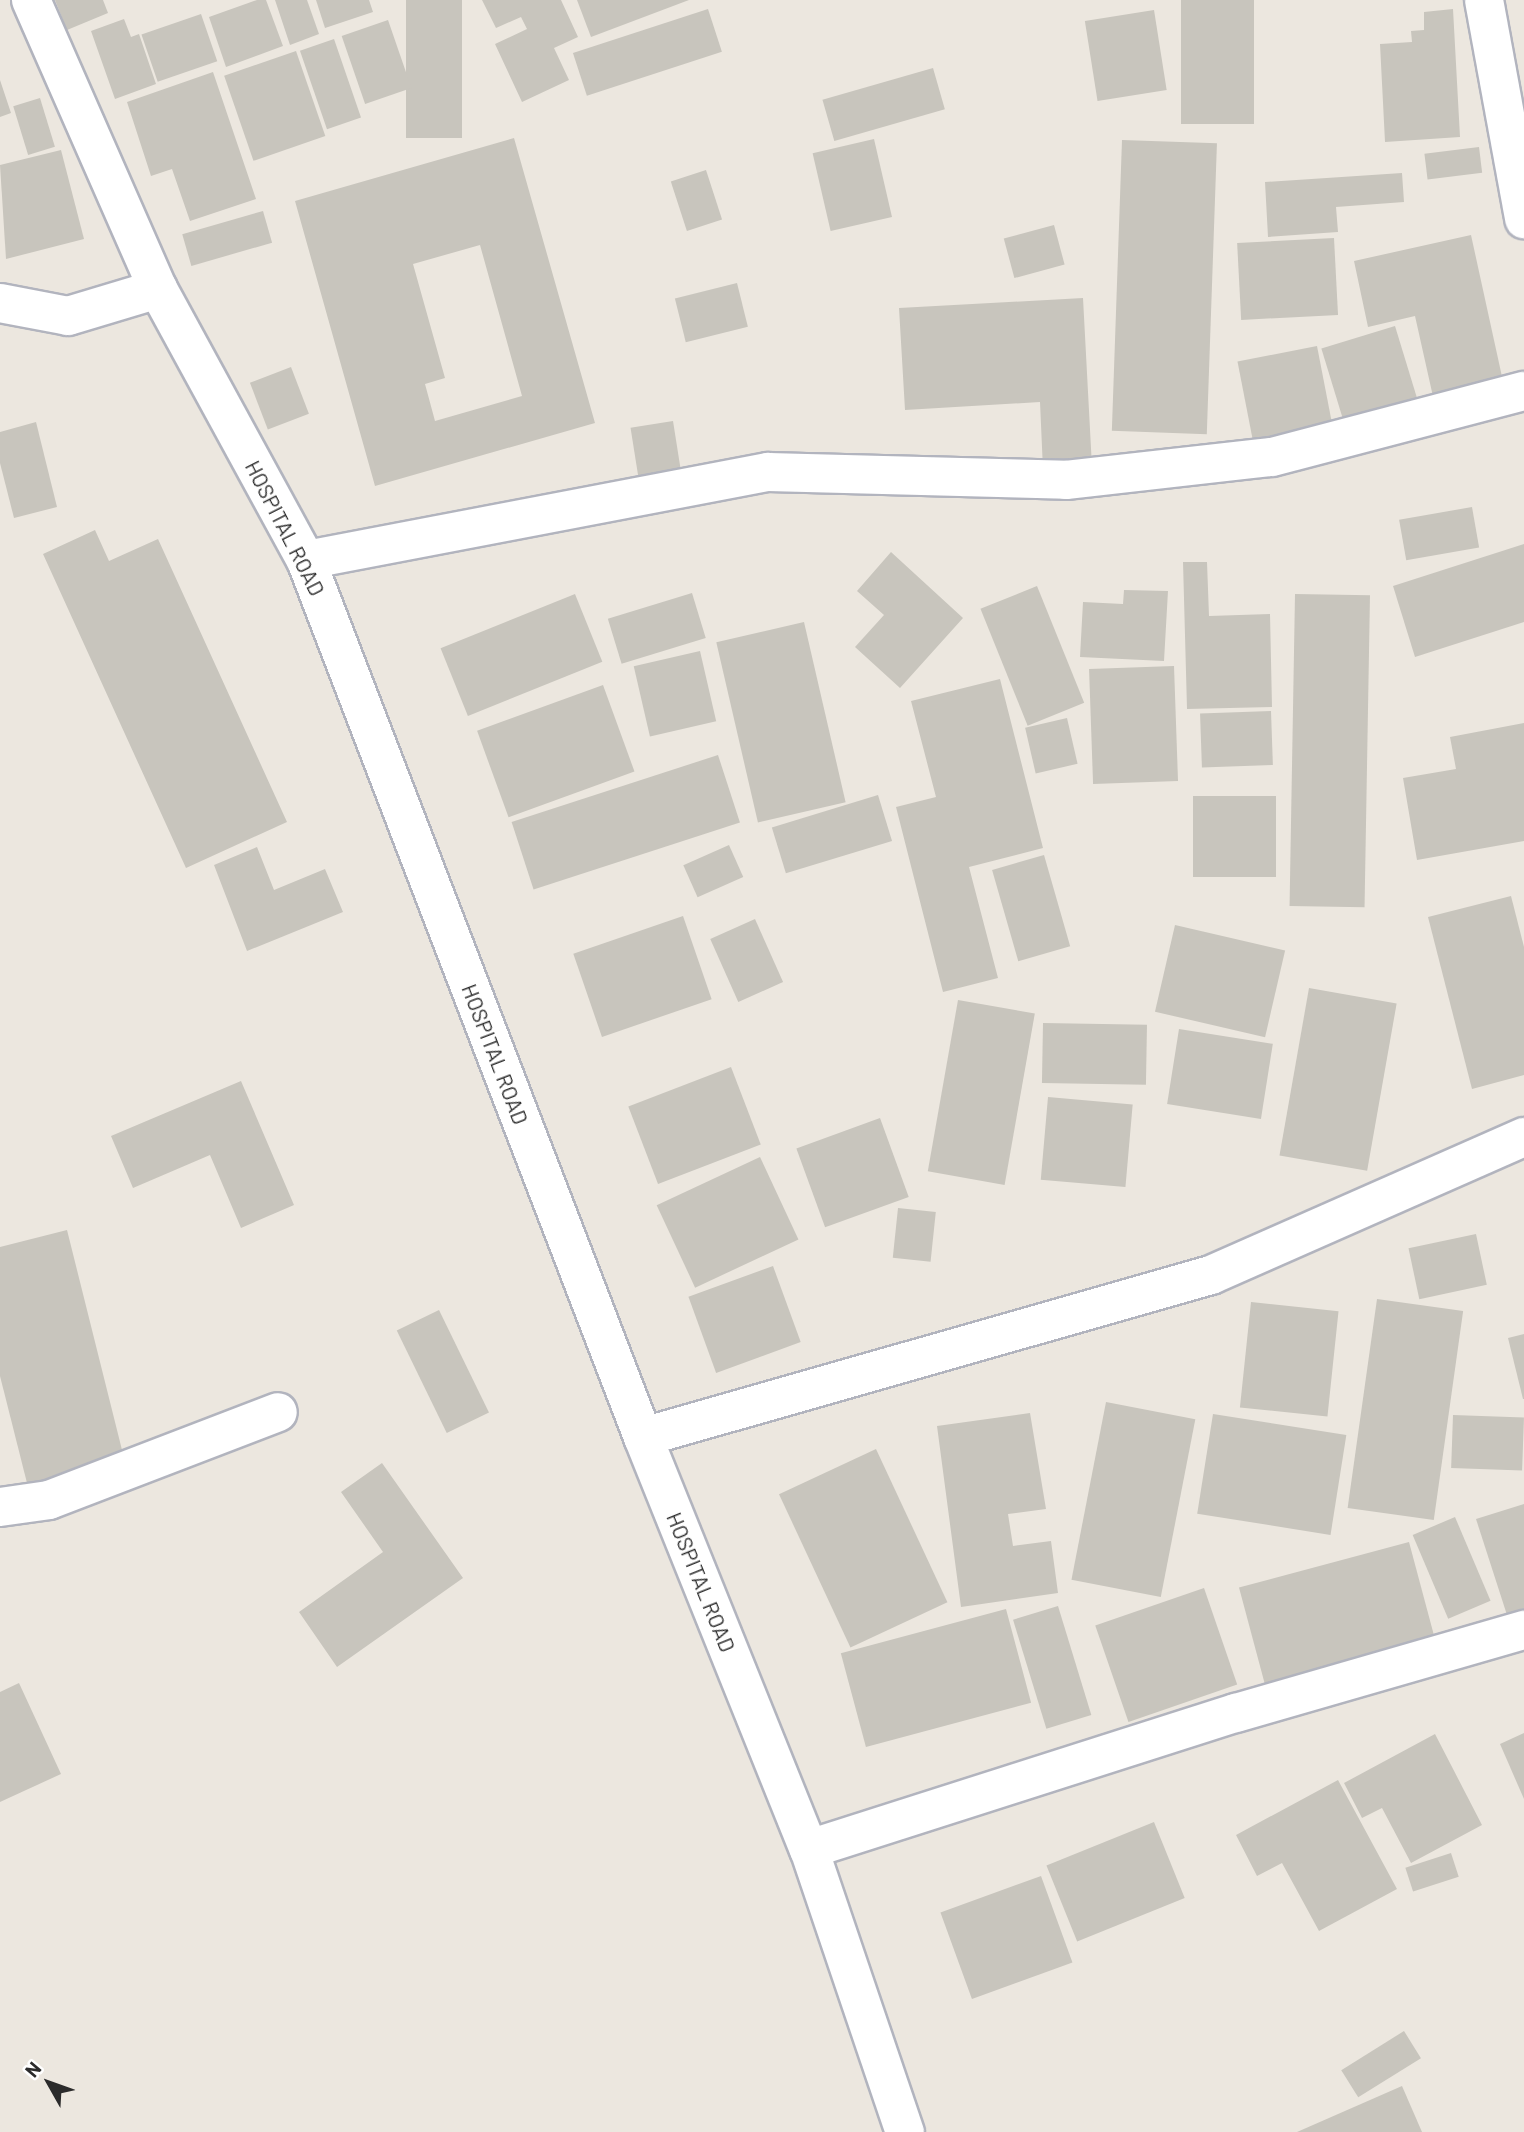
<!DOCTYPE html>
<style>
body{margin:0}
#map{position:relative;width:1524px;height:2132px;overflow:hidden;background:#ece7df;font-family:Barlow,sans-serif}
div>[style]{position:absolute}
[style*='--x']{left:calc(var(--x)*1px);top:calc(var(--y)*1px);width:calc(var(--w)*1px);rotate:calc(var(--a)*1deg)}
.building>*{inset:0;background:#c8c5bd;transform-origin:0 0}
.roads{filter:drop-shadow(2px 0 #b2b4be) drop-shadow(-2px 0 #b2b4be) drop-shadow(0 2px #b2b4be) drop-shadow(0 -2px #b2b4be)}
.street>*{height:38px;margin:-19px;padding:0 19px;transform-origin:19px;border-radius:19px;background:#fff}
.secondary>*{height:38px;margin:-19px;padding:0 19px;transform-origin:19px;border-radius:19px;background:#fff}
span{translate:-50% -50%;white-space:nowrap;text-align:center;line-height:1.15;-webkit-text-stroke:5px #fff;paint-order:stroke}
.street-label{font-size:21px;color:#2b2b2b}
.north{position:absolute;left:14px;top:2048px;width:70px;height:70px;-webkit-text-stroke:5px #fff;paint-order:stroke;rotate:310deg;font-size:19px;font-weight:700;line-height:28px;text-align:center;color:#2b2b2b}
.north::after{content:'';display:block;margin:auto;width:24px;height:32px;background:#2b2b2b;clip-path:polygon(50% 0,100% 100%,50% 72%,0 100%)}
</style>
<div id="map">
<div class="building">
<i style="clip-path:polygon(55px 0,103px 0,108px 13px,67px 30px)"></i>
<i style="clip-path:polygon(257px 0,266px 0,283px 46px,226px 67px,209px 17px)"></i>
<i style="clip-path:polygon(275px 0,307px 0,319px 34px,290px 45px)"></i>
<i style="clip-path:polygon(316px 0,369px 0,373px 12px,325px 28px)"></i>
<i style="left:406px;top:0;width:56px;height:138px"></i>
<i style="clip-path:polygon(482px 0,561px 0,578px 37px,554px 48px,569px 80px,522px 102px,495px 44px,527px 29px,521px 17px,496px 28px)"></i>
<i style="clip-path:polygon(577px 0,689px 0,591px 37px)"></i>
<i style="left:1181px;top:0;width:73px;height:124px"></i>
<i style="left:708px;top:9px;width:45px;height:142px;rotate:72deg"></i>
<i style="clip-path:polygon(1453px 9px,1460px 137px,1385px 142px,1380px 44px,1412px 42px,1411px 31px,1424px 30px,1424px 12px)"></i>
<i style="left:1154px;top:10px;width:81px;height:70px;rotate:81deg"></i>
<i style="left:201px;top:14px;width:50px;height:63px;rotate:71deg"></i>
<i style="clip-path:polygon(124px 19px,131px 37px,139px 34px,156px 84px,115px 99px,91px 31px)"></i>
<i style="left:388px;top:20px;width:72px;height:49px;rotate:71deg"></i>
<i style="left:334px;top:39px;width:83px;height:36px;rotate:71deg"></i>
<i style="left:296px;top:51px;width:90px;height:76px;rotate:71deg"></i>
<i style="left:933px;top:68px;width:43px;height:115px;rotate:74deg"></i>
<i style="clip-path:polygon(213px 72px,256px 199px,190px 221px,172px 169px,151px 176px,127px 102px)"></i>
<i style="clip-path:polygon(0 80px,11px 113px,0 117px)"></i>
<i style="left:40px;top:98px;width:51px;height:28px;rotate:73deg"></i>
<i style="clip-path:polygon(evenodd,514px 138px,595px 423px,375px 486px,295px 201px,514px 138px,480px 245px,522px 396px,435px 421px,425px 384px,445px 378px,413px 264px,480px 245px)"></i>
<i style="left:874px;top:139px;width:80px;height:63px;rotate:77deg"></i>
<i style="left:1122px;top:140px;width:95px;height:291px;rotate:2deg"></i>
<i style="left:1479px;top:147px;width:26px;height:55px;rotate:83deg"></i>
<i style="clip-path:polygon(61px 150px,84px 239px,6px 259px,0 165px)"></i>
<i style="left:706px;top:170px;width:52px;height:37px;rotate:72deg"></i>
<i style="clip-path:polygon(1402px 173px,1404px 202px,1336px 207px,1338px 232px,1268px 237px,1265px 182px)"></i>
<i style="left:263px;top:211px;width:33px;height:84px;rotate:74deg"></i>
<i style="left:1054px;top:225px;width:41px;height:52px;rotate:75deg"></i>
<i style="clip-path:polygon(1471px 235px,1506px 395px,1436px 410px,1415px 316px,1368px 327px,1354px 261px)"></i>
<i style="left:1334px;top:238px;width:77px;height:97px;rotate:87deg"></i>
<i style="left:737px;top:283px;width:45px;height:64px;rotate:76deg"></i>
<i style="clip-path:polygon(1083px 298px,1092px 467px,1043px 470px,1040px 402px,905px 410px,899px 308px)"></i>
<i style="left:1395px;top:326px;width:82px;height:77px;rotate:73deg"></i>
<i style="left:1317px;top:346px;width:88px;height:81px;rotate:79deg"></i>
<i style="left:291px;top:367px;width:50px;height:44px;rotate:69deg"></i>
<i style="left:673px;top:421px;width:49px;height:43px;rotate:81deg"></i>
<i style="clip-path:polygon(36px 422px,57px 507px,14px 518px,0 463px,0 432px)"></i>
<i style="left:1472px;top:507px;width:41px;height:74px;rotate:80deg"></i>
<i style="clip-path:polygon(95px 530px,109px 561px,158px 539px,287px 822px,186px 868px,43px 554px)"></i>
<i style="clip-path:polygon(1524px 544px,1524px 622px,1415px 657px,1393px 586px)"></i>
<i style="clip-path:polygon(891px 552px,963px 618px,900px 688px,855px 647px,884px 615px,857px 591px)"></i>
<i style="clip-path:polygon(1183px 562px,1207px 562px,1209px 616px,1270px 614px,1272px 707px,1187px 709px)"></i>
<i style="left:1037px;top:586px;width:126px;height:61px;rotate:68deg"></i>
<i style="clip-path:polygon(1124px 590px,1168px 591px,1164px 661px,1080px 657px,1083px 602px,1123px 604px)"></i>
<i style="left:692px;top:593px;width:47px;height:88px;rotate:73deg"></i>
<i style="left:575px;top:594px;width:73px;height:145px;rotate:68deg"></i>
<i style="left:1295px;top:594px;width:75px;height:312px;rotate:1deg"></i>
<i style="left:804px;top:622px;width:185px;height:90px;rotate:77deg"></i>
<i style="left:700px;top:651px;width:72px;height:68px;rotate:77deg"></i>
<i style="left:1174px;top:666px;width:115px;height:85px;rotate:88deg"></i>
<i style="clip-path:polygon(1000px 679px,1043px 848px,969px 867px,998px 978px,943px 992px,896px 807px,936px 797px,911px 701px)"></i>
<i style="left:603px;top:685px;width:92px;height:134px;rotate:70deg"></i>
<i style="left:1271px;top:711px;width:54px;height:71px;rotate:88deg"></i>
<i style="left:1067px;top:718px;width:47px;height:43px;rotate:77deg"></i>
<i style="clip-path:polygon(1524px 723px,1524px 841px,1417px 860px,1403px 778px,1456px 769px,1450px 737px)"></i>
<i style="left:718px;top:755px;width:71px;height:217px;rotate:72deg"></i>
<i style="left:878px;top:795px;width:48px;height:111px;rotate:73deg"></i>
<i style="left:1193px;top:796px;width:83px;height:81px"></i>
<i style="left:729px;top:845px;width:35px;height:50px;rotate:66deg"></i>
<i style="clip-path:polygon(257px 847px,274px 890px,325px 869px,343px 912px,247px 951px,214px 865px)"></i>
<i style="left:1044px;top:855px;width:95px;height:54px;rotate:74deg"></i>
<i style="clip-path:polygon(1511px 896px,1524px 947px,1524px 1075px,1472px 1089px,1428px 917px)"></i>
<i style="left:683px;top:916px;width:88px;height:116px;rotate:71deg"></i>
<i style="left:755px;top:919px;width:69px;height:49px;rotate:66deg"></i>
<i style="left:1175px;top:925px;width:113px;height:89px;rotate:13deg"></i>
<i style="left:1309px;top:988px;width:89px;height:170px;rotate:10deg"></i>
<i style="left:958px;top:1000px;width:78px;height:174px;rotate:10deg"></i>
<i style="left:1043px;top:1023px;width:104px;height:60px;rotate:1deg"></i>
<i style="left:1179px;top:1029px;width:95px;height:76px;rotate:9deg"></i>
<i style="left:731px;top:1067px;width:83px;height:110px;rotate:69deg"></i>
<i style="clip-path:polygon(241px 1081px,294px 1205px,241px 1228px,210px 1155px,133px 1188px,111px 1136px)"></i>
<i style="left:1048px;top:1097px;width:85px;height:83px;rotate:5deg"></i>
<i style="left:880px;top:1118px;width:84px;height:89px;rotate:70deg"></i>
<i style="left:760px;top:1157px;width:91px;height:114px;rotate:65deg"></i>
<i style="left:898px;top:1208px;width:38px;height:50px;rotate:6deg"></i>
<i style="clip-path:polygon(67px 1230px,125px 1462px,28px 1487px,0 1376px,0 1247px)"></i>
<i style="left:1476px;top:1234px;width:52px;height:69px;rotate:78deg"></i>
<i style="left:773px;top:1266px;width:81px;height:90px;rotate:70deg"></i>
<i style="left:1377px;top:1299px;width:87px;height:211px;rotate:8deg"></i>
<i style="left:1251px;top:1302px;width:88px;height:106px;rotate:6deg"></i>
<i style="left:439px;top:1310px;width:114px;height:47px;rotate:64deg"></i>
<i style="clip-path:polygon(1524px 1334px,1524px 1399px,1523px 1399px,1508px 1338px)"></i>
<i style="left:1106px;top:1402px;width:91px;height:181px;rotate:11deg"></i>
<i style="clip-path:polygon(1030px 1413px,1046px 1509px,1008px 1514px,1013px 1546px,1051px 1541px,1058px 1593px,961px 1607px,937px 1426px)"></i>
<i style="left:1213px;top:1414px;width:135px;height:101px;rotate:9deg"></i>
<i style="left:1453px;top:1415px;width:71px;height:53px;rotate:2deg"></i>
<i style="left:876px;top:1449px;width:169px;height:107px;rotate:65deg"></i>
<i style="clip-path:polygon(382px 1463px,463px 1578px,337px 1667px,299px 1612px,383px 1552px,341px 1492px)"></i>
<i style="clip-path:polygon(1524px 1504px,1524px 1609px,1507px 1615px,1476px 1519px)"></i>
<i style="left:1455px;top:1517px;width:91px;height:46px;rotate:67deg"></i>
<i style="left:1409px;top:1542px;width:99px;height:176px;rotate:75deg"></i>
<i style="left:1204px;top:1588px;width:102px;height:115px;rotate:71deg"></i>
<i style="left:1058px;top:1606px;width:114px;height:47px;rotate:73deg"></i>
<i style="left:1006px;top:1609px;width:97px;height:171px;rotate:75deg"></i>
<i style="clip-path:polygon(19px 1683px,61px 1774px,0 1802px,0 1692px)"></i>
<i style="clip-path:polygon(1524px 1733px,1524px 1799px,1500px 1744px)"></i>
<i style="clip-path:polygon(1435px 1734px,1482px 1825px,1411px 1863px,1382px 1808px,1362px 1818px,1344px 1783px)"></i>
<i style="clip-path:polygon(1338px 1780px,1397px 1889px,1319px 1931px,1282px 1863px,1257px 1876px,1236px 1835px)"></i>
<i style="left:1154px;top:1822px;width:82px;height:116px;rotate:68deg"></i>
<i style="left:1451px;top:1853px;width:25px;height:48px;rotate:72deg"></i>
<i style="left:1041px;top:1876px;width:92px;height:107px;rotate:70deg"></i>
<i style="left:1404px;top:2031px;width:32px;height:74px;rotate:58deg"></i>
<i style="clip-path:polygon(1402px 2086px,1422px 2132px,1297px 2132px)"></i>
</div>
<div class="roads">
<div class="street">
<i style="--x:31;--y:0;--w:316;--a:66.3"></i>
<i style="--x:158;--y:289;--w:309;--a:61.4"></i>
<i style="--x:306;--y:560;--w:940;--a:68.98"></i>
<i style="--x:643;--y:1437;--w:444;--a:68.1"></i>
<i style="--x:809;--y:1849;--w:299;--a:71.3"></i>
<i style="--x:1484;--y:0;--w:223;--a:79.6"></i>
<i style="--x:0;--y:303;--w:69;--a:10.8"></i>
<i style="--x:68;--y:316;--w:94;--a:-16.7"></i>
<i style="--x:306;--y:560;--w:470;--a:-10.8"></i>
<i style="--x:768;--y:472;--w:298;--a:1.5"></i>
<i style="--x:1066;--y:480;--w:207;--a:-6.4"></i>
<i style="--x:1272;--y:457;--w:260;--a:-14.7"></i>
<i style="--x:0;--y:1507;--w:49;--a:-8.1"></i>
<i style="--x:49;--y:1500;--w:245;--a:-21"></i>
<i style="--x:809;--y:1849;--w:448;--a:-17.7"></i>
<i style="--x:1236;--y:1713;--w:300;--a:-16.1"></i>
</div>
<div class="secondary">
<i style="--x:643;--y:1437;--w:591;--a:-15.92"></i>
<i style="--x:1211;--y:1275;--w:342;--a:-23.8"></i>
</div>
</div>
<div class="street-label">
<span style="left:285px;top:528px;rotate:63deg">HOSPITAL ROAD</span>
<span style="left:495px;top:1054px;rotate:69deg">HOSPITAL ROAD</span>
<span style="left:701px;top:1582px;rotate:68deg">HOSPITAL ROAD</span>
</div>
<div class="north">N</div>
</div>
